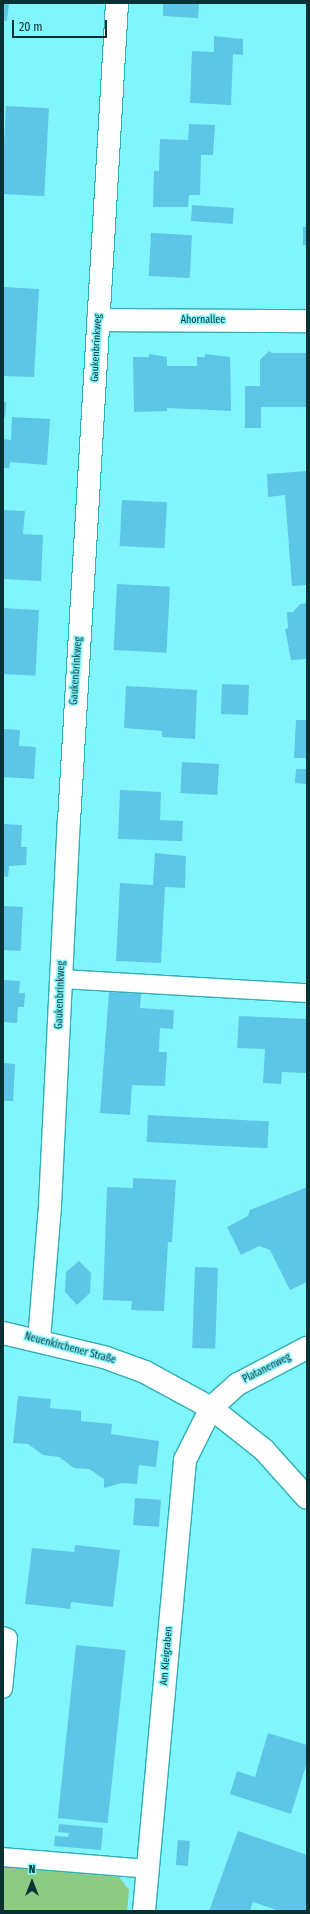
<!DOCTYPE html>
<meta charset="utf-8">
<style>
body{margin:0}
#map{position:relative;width:310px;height:1914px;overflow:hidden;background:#80f5fc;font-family:"Fira Sans Condensed",sans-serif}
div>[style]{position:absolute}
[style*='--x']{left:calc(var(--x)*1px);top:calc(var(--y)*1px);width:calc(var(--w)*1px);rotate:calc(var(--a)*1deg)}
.green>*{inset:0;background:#8bca81}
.building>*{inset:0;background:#5dc6e6;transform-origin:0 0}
.roads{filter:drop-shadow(1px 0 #2faeb5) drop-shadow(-1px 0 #2faeb5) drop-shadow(0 1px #2faeb5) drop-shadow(0 -1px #2faeb5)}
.service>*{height:18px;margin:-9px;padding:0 9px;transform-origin:9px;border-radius:9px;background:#fff}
.minor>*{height:22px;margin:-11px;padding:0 11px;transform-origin:11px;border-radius:11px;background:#fff}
.secondary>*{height:22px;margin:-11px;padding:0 11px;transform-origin:11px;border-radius:11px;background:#fff}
span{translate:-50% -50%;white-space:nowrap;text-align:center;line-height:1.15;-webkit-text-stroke:3px #80f5fc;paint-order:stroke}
.street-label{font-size:10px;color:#093032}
.frame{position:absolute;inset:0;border:4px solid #093032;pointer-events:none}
.north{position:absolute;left:12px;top:1862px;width:40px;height:40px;-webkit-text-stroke:3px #80f5fc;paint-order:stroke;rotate:0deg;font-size:11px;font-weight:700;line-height:16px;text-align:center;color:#093032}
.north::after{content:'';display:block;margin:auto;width:14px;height:18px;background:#093032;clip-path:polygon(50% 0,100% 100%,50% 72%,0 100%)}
.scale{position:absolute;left:12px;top:20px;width:95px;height:18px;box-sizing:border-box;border:2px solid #093032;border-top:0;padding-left:5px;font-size:12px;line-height:14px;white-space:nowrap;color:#093032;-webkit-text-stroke:3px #80f5fc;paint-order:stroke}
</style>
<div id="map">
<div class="green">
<i style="clip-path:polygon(3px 1867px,119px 1877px,129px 1890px,127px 1911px,3px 1911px)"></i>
</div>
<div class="building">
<i style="clip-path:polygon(3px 3px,9px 3px,7px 21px,3px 20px)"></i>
<i style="clip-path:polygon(163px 3px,199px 3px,198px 18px,163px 16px)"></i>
<i style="clip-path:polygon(214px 36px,243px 39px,243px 55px,233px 54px,231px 105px,190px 103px,192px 51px,214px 52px)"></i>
<i style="left:6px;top:106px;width:43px;height:88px;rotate:3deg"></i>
<i style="clip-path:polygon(189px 124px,215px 125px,213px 155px,201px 155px,200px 195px,189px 195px,188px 207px,153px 207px,154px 171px,159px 171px,160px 139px,188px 140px)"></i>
<i style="left:234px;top:208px;width:16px;height:42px;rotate:94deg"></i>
<i style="left:303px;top:227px;width:4px;height:18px"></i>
<i style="left:151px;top:233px;width:41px;height:43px;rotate:3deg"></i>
<i style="clip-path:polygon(3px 287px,39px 289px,34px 377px,3px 376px)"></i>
<i style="clip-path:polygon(269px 351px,272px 353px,307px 353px,307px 407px,261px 407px,261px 428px,245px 428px,245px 386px,260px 386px,260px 360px)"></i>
<i style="clip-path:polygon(149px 354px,167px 357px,167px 366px,197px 366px,197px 357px,205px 357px,205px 354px,230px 357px,231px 411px,167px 408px,167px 411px,134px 412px,133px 357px,149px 357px)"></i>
<i style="clip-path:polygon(3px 402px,6px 402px,5px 417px,3px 417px)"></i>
<i style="clip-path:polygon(12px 417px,50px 419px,47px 465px,10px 462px,9px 468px,3px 468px,3px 439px,11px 440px)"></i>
<i style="clip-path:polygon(307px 471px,307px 585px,292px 586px,285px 495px,268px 497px,267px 474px)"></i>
<i style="left:122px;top:500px;width:45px;height:46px;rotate:3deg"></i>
<i style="clip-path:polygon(3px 510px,25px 511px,23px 534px,43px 535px,41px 581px,3px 579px)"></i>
<i style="left:117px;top:584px;width:53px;height:66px;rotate:3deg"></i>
<i style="clip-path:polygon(307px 603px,307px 659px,291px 660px,285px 629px,288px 628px,287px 612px,293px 612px,300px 604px)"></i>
<i style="left:3px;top:608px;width:36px;height:66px;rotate:3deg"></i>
<i style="left:222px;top:684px;width:27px;height:30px;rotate:2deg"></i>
<i style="clip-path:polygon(126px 686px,197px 690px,195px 739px,162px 737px,162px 731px,124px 728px)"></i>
<i style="clip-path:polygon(296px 720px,307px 720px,307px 758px,294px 758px)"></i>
<i style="clip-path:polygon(3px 729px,20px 730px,19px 746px,36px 747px,34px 779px,3px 777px)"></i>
<i style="left:182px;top:762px;width:37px;height:31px;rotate:3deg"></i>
<i style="clip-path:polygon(296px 769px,307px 769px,307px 784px,295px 783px)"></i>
<i style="clip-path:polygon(120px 790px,161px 792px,160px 820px,183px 821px,182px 841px,118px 839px)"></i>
<i style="clip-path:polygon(3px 824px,22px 825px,21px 847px,27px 847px,26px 865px,9px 866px,8px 877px,3px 876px)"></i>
<i style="clip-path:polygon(155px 853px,186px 856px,185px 888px,165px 887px,161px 963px,116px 961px,120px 883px,153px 885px)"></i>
<i style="left:3px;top:906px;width:20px;height:44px;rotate:3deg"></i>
<i style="clip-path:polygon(3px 980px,20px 981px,19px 993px,25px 993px,24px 1007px,18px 1007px,17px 1023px,3px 1022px)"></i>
<i style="clip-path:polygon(109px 992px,141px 994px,140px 1008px,174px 1010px,173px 1029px,160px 1028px,159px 1052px,167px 1052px,165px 1086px,132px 1085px,130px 1115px,100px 1113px)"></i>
<i style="clip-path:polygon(239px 1016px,307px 1019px,307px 1073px,282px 1072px,281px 1084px,263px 1083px,265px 1049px,237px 1048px)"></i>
<i style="clip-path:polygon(3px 1063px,15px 1064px,13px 1101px,3px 1101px)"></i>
<i style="left:148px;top:1115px;width:121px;height:27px;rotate:3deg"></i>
<i style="clip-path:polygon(133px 1178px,176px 1180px,172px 1242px,168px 1242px,164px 1311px,131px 1310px,132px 1301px,103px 1300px,107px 1187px,133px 1188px)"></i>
<i style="clip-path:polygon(307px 1187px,307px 1282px,290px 1290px,270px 1250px,259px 1246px,241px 1255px,227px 1227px,248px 1216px,250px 1210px)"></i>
<i style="clip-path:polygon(79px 1261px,91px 1273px,90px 1293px,77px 1305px,65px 1292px,66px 1272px)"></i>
<i style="left:195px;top:1267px;width:23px;height:81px;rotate:2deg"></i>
<i style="clip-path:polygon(18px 1396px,51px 1399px,50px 1408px,81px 1411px,81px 1421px,112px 1424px,111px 1434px,159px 1441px,156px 1467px,139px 1465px,137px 1484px,122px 1483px,104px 1488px,104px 1479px,89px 1469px,74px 1468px,59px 1457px,43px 1455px,28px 1444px,13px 1443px)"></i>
<i style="left:135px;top:1498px;width:26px;height:27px;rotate:4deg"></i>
<i style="clip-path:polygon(75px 1545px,120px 1550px,113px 1607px,71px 1602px,70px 1609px,25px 1604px,32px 1548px,74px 1552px)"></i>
<i style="left:76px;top:1645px;width:50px;height:174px;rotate:6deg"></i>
<i style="clip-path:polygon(268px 1733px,307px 1745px,307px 1762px,291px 1814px,230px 1794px,237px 1771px,255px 1777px)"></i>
<i style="clip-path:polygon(59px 1824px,103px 1828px,101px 1850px,54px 1846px,55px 1836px,68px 1837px,69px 1833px,58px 1832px)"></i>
<i style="clip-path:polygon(238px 1831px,307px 1855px,307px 1911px,279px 1911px,253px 1902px,250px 1911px,209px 1911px)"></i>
<i style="left:178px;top:1840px;width:12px;height:25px;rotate:5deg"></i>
</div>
<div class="roads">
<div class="service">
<i style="--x:62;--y:979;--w:245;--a:3.3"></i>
<i style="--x:3;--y:1636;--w:5;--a:22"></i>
<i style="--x:8;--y:1638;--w:51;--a:95.6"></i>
<i style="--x:3;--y:1857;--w:145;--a:4.7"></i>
</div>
<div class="minor">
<i style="--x:98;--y:320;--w:209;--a:0.3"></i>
<i style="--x:39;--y:1340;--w:135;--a:-85.3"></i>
<i style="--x:50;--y:1205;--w:384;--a:-87.2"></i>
<i style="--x:69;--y:821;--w:819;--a:-86.64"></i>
<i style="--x:144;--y:1911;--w:453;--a:-84.8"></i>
<i style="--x:185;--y:1460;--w:58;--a:-63.4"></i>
<i style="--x:211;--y:1408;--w:36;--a:-42"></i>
<i style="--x:238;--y:1384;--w:78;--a:-27.6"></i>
</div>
<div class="secondary">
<i style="--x:3;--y:1333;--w:104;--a:13.4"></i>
<i style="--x:104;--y:1357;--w:44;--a:20.1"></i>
<i style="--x:145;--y:1372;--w:75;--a:28.6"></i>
<i style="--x:211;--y:1408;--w:68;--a:38.4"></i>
<i style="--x:264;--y:1450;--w:64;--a:48.1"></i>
</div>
</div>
<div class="street-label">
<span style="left:203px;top:321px">Ahornallee</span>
<span style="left:97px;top:348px;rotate:-87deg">Gaukenbrinkweg</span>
<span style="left:77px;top:671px;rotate:-86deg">Gaukenbrinkweg</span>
<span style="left:61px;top:995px;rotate:-88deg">Gaukenbrinkweg</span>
<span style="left:70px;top:1349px;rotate:15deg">Neuenkirchener Straße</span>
<span style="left:267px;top:1369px;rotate:-27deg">Platanenweg</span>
<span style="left:167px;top:1656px;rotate:-85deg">Am Kleigraben</span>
</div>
<div class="frame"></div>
<div class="north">N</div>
<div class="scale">20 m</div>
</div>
